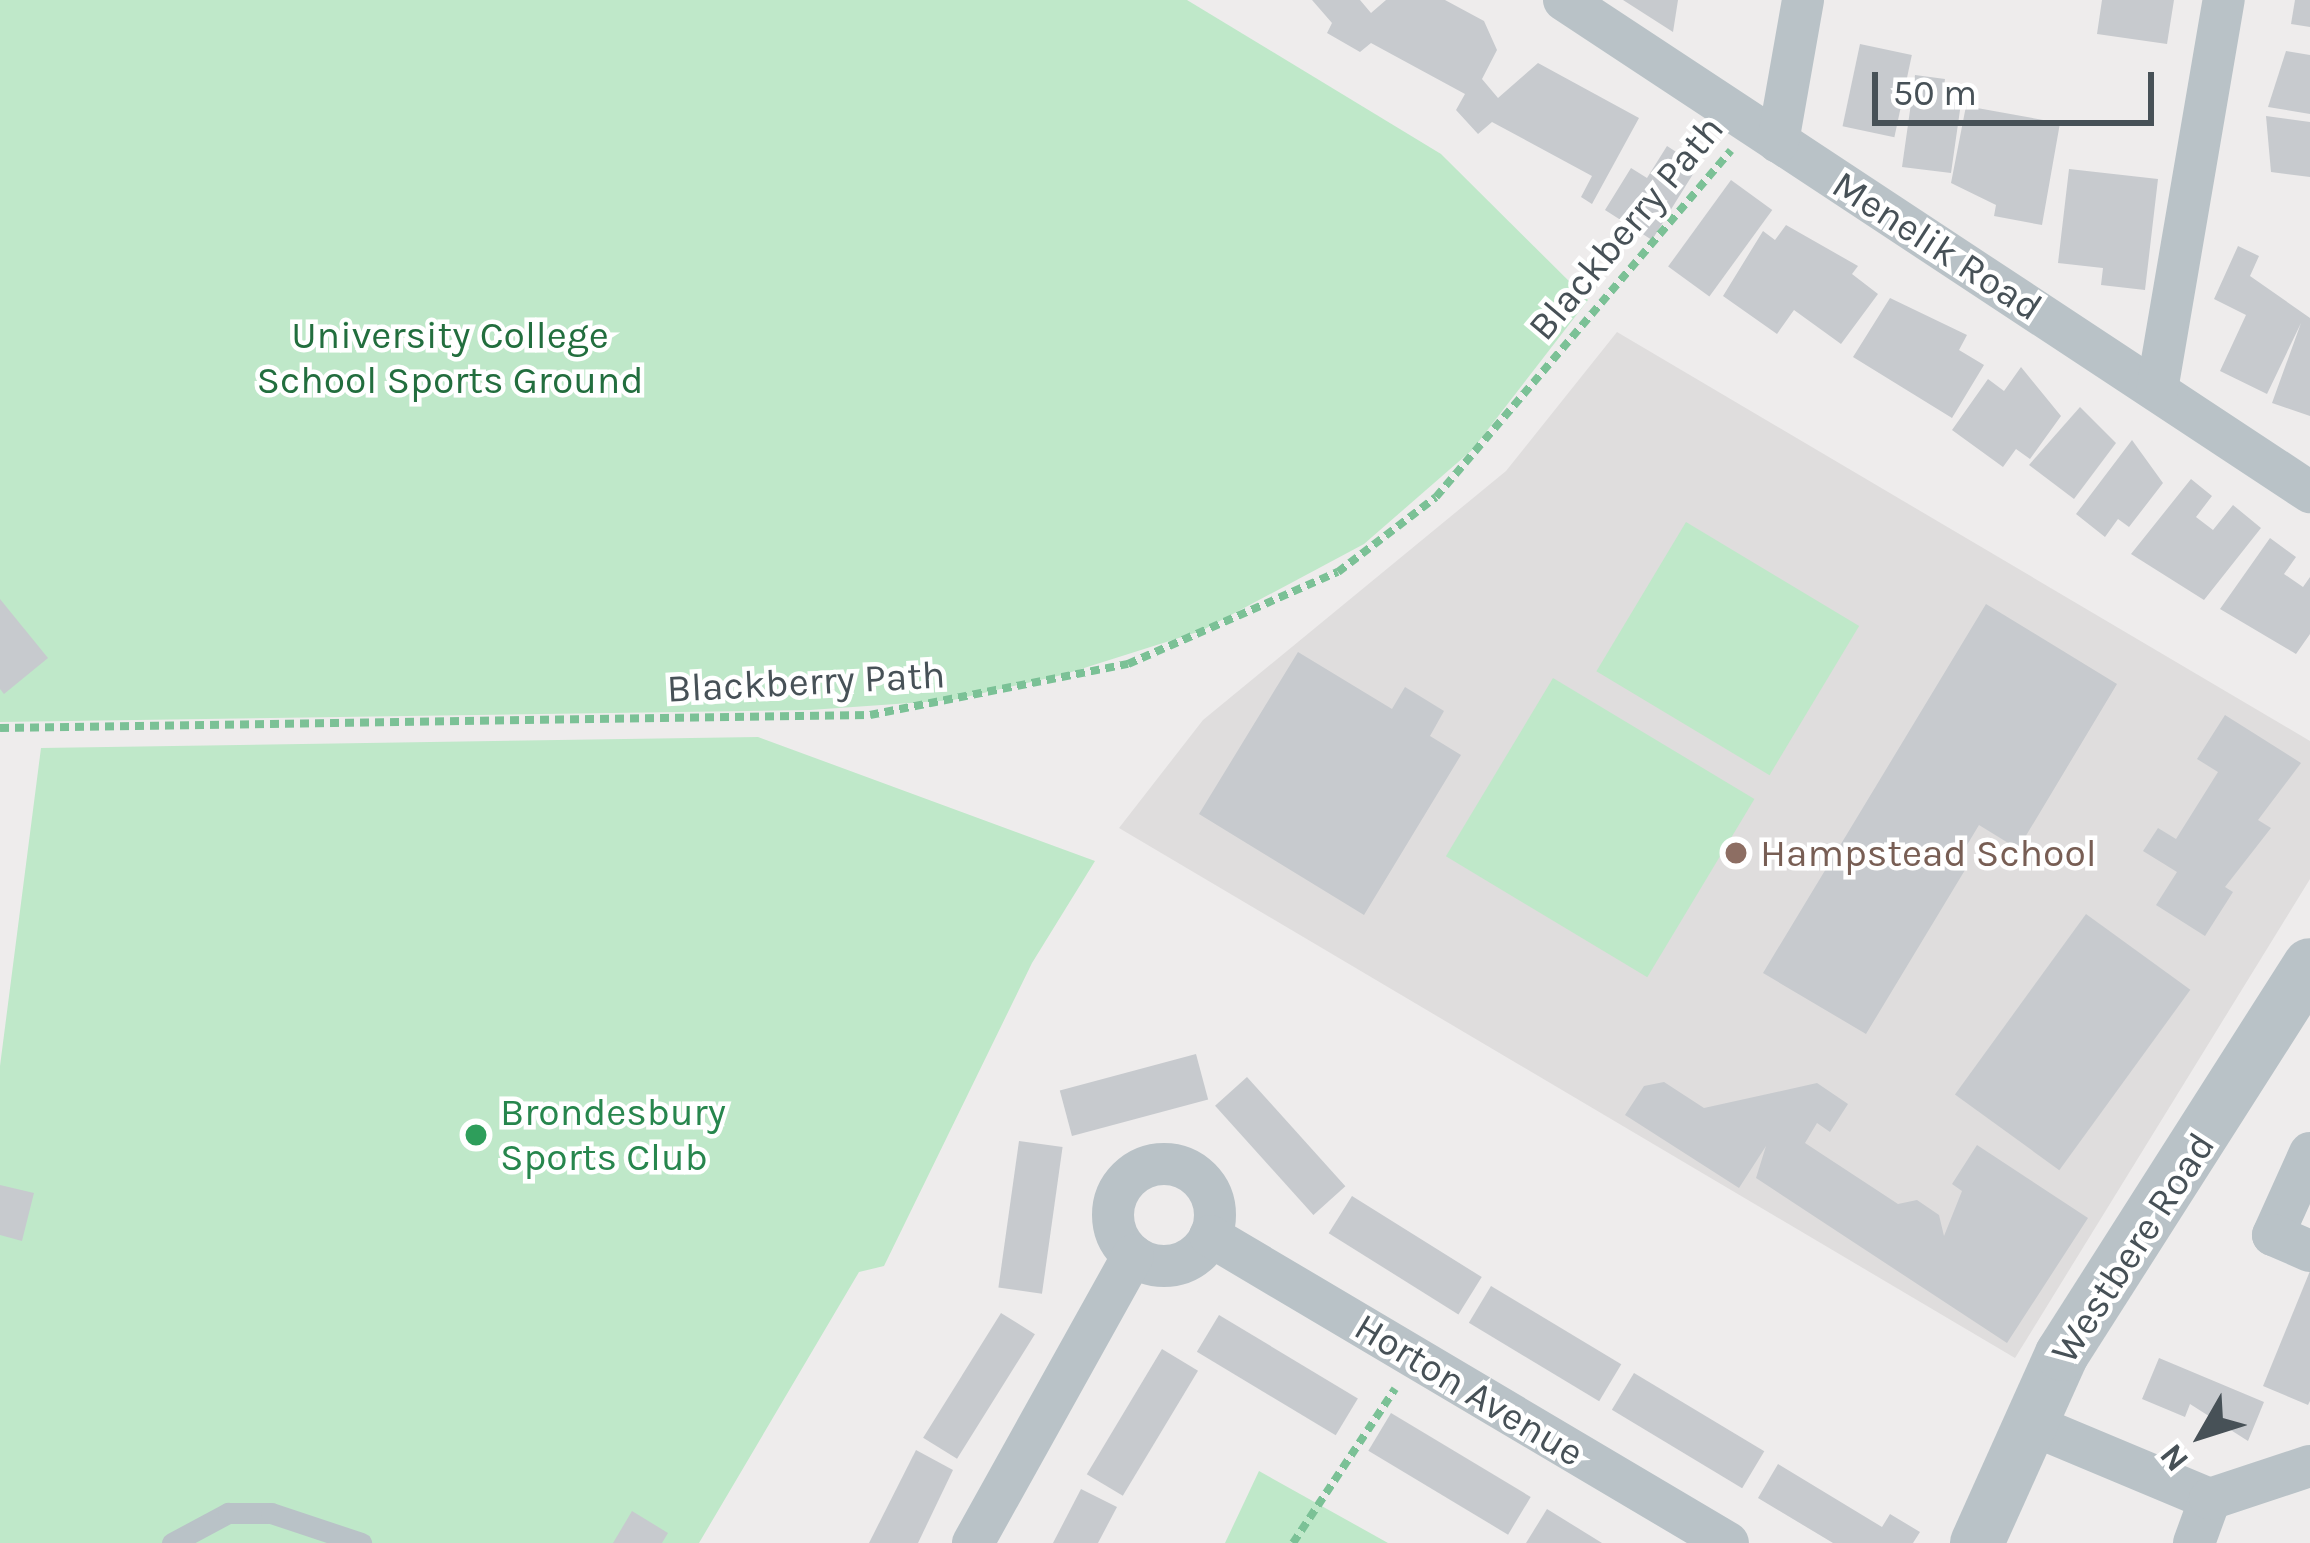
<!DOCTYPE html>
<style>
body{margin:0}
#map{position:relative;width:2310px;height:1543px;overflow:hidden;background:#eeecec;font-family:Karla,sans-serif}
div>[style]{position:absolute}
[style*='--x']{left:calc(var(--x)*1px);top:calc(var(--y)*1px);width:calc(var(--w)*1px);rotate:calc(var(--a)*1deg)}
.education>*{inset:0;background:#dfdddd}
.green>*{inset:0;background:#bfe8c9;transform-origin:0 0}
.building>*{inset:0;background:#c7cace;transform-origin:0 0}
.path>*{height:8px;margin-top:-4px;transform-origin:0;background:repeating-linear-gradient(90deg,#7bc196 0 9px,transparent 0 15px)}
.service>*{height:21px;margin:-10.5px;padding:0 10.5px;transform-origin:10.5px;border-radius:10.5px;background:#b9c2c7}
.minor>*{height:42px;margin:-21px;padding:0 21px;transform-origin:21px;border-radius:21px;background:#b9c2c7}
.minor>.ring{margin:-21px;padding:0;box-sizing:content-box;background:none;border:42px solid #b9c2c7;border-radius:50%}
.tertiary>*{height:54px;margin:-27px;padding:0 27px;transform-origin:27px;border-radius:27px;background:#b9c2c7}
.dots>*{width:33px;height:33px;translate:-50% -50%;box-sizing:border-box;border:6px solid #fff;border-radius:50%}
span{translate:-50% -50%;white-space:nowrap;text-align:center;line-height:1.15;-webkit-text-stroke:9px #fff;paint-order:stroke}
.street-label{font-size:39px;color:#475157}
.park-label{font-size:39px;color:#226e3e}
.education-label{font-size:39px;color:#785e54}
.left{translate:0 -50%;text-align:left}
.leisure-label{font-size:39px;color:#27864d}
.north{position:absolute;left:2142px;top:1375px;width:120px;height:120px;-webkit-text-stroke:9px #fff;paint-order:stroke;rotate:231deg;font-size:33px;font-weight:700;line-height:48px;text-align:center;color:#475157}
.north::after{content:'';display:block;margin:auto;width:42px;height:54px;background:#475157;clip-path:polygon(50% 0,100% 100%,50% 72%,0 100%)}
.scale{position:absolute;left:1872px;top:72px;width:282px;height:54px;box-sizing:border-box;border:6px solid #475157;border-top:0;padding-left:15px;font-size:36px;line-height:42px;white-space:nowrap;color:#475157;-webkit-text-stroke:9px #fff;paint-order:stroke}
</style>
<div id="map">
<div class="education">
<i style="clip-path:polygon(1617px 332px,2310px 741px,2310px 879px,2015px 1358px,1119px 828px,1203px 720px,1506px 471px)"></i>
</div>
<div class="green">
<i style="clip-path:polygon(0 0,1187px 0,1441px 154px,1588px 300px,1472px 450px,1364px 544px,1201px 631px,1062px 675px,953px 700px,810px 710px,0 722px)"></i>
<i style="left:1686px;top:522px;width:202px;height:174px;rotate:31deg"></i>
<i style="left:1553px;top:678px;width:235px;height:208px;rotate:31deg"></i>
<i style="clip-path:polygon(758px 737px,1095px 861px,1032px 963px,884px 1266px,859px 1272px,699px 1543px,0 1543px,0 1066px,41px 748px)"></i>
<i style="clip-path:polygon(1259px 1471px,1388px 1543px,1225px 1543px)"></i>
</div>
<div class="building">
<i style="clip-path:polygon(1312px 0,1360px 0,1371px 13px,1386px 0,1445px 0,1484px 21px,1497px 50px,1482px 79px,1498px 98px,1538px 63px,1639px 118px,1592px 204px,1581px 197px,1592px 176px,1492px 122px,1478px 134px,1456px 110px,1465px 94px,1371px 43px,1360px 52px,1327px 33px,1332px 23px)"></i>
<i style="clip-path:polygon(1623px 0,1678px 0,1673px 32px)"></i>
<i style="clip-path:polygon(2102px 0,2174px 0,2167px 44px,2097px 34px)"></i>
<i style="clip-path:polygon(2295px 0,2310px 0,2310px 27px,2291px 24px)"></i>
<i style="left:1860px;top:44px;width:53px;height:84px;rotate:12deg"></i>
<i style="clip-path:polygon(2286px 51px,2310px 55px,2310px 114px,2268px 107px)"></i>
<i style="clip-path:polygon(1915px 75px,1945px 79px,1942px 100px,1961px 103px,1951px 173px,1902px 167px)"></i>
<i style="clip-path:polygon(1966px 106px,2060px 123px,2042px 225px,1994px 216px,1996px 205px,1951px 183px)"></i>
<i style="clip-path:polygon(2266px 116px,2310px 122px,2310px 177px,2271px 172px)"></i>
<i style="clip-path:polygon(1667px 146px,1698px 166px,1652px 240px,1605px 210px,1631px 168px,1647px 178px)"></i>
<i style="clip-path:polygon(2069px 169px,2158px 179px,2145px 290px,2101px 285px,2103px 268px,2058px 263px)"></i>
<i style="left:1731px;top:180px;width:51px;height:107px;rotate:36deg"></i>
<i style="clip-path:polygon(1786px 225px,1858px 266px,1852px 274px,1878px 294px,1841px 344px,1794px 310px,1777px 334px,1723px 296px,1763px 231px,1775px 240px)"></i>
<i style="clip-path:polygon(2238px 246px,2259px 256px,2250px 276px,2310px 318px,2310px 416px,2272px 403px,2301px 323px,2267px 394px,2220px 371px,2246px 315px,2214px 299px)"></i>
<i style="clip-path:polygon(1890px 298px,1967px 335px,1959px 350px,1984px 365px,1952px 418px,1853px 357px)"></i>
<i style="clip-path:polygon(2021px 367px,2061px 416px,2030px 459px,2016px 449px,2003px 467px,1952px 430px,1988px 379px,2004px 391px)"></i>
<i style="clip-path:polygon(2080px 407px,2116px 443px,2074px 499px,2029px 465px)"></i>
<i style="clip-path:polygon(2132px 440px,2163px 483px,2129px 527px,2118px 519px,2105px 537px,2076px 514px)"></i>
<i style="clip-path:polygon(2191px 479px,2212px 496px,2196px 517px,2213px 530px,2233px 505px,2261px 528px,2204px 600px,2131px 554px)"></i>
<i style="clip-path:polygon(2270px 538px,2296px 557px,2284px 574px,2303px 587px,2310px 577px,2310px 634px,2296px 654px,2220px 609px)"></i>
<i style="clip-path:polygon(0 599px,48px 658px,4px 694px,0 689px)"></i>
<i style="clip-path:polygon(1986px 604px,2117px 684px,2018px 849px,1979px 825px,1955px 865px,1965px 870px,1866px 1034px,1763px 973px)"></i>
<i style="clip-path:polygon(1298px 652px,1392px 709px,1405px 687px,1444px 711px,1430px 736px,1461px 755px,1364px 915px,1199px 814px)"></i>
<i style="clip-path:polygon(2225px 715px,2301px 763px,2258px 820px,2271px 828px,2225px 887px,2233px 892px,2205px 936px,2156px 905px,2177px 872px,2143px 851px,2158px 828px,2176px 839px,2218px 772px,2197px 759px)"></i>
<i style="left:2086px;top:914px;width:129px;height:223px;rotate:36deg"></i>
<i style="left:1196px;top:1054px;width:47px;height:141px;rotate:75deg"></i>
<i style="left:1247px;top:1077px;width:147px;height:43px;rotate:48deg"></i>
<i style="clip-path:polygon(1664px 1082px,1704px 1108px,1817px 1083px,1848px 1104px,1830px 1132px,1817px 1123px,1805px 1143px,1898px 1204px,1917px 1200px,1939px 1215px,1944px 1236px,1962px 1191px,1952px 1184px,1977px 1145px,2088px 1218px,2007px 1343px,1756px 1178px,1766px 1146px,1739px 1188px,1625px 1115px,1644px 1086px)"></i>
<i style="left:1019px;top:1141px;width:44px;height:148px;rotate:8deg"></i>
<i style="clip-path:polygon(0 1185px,34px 1193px,22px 1241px,0 1235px)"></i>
<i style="left:1352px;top:1196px;width:153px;height:44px;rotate:32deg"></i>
<i style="clip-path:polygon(2310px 1271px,2310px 1401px,2308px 1405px,2263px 1386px)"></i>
<i style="left:1491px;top:1286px;width:152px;height:43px;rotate:31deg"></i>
<i style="left:1001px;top:1313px;width:40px;height:147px;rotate:32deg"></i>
<i style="left:1219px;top:1315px;width:162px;height:43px;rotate:31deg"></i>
<i style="left:1162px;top:1349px;width:42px;height:146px;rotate:31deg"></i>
<i style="clip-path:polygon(2159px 1358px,2264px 1402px,2248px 1441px,2190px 1404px,2185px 1417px,2142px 1399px)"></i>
<i style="left:1634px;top:1373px;width:152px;height:43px;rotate:31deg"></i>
<i style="left:1391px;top:1413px;width:163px;height:44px;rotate:31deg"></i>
<i style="clip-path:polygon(916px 1450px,953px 1470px,918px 1543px,869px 1543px)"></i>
<i style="clip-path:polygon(1778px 1464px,1882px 1527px,1890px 1514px,1920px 1532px,1913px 1543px,1833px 1543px,1758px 1498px)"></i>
<i style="clip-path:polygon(1081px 1489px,1117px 1507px,1098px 1543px,1053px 1543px)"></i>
<i style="clip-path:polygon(1547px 1509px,1602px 1543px,1526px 1543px)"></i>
<i style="clip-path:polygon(632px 1511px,668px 1533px,662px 1543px,613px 1543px)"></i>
</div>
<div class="path">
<i style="--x:0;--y:728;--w:870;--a:-0.86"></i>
<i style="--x:870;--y:715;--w:263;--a:-11.2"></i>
<i style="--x:1128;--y:664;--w:229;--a:-23.7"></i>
<i style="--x:1338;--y:572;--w:123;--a:-37.4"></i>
<i style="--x:1436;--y:497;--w:455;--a:-49.6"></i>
<i style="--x:1293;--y:1543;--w:185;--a:-56.5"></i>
</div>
<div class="service">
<i style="--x:172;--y:1543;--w:64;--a:-28.2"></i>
<i style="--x:228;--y:1513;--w:43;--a:0"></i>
<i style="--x:271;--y:1513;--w:95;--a:18.4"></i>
</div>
<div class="minor">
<i style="--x:1564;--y:0;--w:894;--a:33.41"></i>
<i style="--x:1778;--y:142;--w:144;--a:-80"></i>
<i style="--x:2157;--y:390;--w:396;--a:-80.3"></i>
<i style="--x:2310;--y:1153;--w:90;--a:114.3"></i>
<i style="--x:2273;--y:1235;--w:40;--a:23.4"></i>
<i class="ring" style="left:1113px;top:1164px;width:60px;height:60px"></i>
<i style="--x:1210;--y:1236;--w:602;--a:30.65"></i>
<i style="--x:2028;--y:1423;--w:197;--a:22.7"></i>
<i style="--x:973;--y:1543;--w:329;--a:-60.9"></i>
<i style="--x:2194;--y:1543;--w:47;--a:-70"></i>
<i style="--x:2210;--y:1499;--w:105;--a:-18.3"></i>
</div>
<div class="tertiary">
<i style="--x:1977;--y:1543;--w:207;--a:-65.8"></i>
<i style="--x:2062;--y:1354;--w:461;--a:-57.5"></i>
</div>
<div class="dots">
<i style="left:1736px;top:853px;background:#8d6e63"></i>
<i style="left:476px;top:1135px;background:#2e9e5b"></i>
</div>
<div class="street-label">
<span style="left:1626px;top:228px;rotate:-50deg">Blackberry Path</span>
<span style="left:1937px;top:246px;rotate:33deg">Menelik Road</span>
<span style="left:806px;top:682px;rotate:-3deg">Blackberry Path</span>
<span style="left:2133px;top:1248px;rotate:-57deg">Westbere Road</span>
<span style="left:1469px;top:1390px;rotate:31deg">Horton Avenue</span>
</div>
<div class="park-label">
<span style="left:450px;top:358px">University College<br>School Sports Ground</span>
</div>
<div class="education-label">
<span class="left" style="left:1760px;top:853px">Hampstead School</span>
</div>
<div class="leisure-label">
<span class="left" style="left:500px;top:1135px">Brondesbury<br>Sports Club</span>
</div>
<div class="north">N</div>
<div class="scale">50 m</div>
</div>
